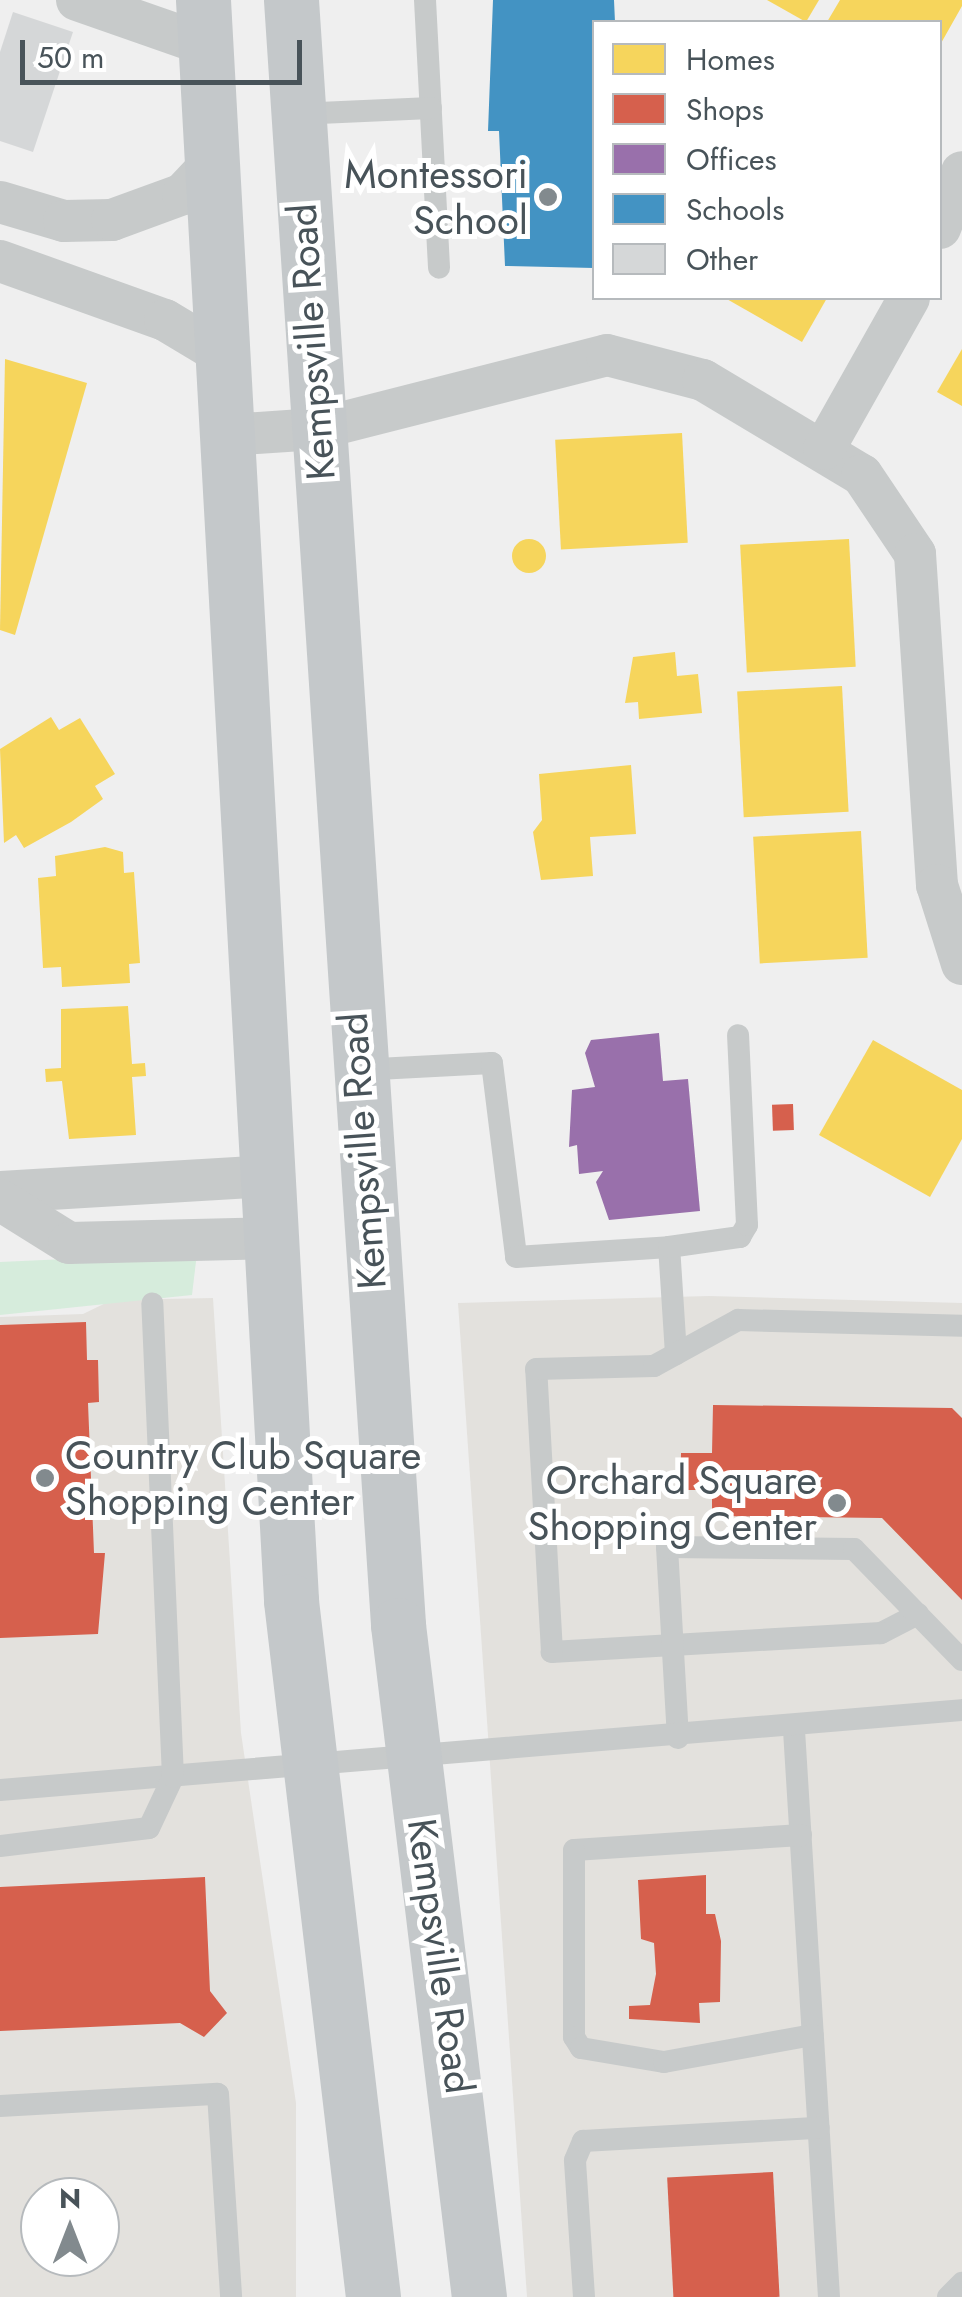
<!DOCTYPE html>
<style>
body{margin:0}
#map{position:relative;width:962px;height:2297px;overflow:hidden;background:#efefef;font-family:Jost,sans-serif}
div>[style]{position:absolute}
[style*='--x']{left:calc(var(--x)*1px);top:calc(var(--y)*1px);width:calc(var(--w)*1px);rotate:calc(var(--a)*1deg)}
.commercial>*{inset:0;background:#e3e1dd}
.green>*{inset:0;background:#d6ecdc}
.homes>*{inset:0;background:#f6d55c;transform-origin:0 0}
.round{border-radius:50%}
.shops>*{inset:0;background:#d6604d;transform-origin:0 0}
.offices>*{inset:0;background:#9970ab}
.schools>*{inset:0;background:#4393c3}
.building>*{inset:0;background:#d5d7d8}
.service>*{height:22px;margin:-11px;padding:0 11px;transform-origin:11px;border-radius:11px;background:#c7caca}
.minor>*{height:42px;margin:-21px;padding:0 21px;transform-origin:21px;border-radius:21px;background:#c7caca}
.primary>*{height:55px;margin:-27.5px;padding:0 27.5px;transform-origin:27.5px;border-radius:27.5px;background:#c4c8ca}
.dots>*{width:28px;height:28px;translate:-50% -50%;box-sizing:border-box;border:5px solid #fff;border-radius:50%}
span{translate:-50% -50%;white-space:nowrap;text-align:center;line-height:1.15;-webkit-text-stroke:10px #fff;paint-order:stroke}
.poi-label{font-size:40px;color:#485359}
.right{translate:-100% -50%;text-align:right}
.left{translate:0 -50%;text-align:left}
.street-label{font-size:40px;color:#485359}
.legend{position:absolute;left:592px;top:20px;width:350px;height:280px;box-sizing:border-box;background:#fff;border:2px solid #b6babd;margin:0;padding:12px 18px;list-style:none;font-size:30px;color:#485359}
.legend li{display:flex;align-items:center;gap:20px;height:50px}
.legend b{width:50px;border:2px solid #b6babd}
.north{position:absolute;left:20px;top:2177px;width:100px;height:100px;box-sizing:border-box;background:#fff;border:2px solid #b6babd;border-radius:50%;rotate:0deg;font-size:28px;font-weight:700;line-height:40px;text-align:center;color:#485359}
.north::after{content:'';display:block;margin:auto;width:35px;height:45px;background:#828a8e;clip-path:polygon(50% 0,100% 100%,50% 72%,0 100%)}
.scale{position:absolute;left:20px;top:40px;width:282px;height:45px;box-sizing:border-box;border:5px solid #485359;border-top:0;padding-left:12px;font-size:30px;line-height:35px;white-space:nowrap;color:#485359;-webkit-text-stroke:8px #fff;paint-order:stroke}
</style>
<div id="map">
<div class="commercial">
<i style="clip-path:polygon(709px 1296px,962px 1303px,962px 2297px,527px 2297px,458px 1303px)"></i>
<i style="clip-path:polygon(evenodd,213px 1298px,241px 1733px,296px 2103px,296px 2297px,0 2297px,0 1317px,83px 1314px,112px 1300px,213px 1298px,40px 2197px,100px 2197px,100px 2257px,40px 2257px,40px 2197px)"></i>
</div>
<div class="green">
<i style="clip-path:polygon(197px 1253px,192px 1295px,0 1315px,0 1262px)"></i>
</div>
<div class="homes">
<i style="clip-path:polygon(767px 0,819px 0,806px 22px)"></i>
<i style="clip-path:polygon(840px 0,962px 0,962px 6px,940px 45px,940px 22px,827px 22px)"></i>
<i style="clip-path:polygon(725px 298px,827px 298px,802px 342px)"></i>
<i style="clip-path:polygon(962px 349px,962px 406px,937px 392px)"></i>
<i style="clip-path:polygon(5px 359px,87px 383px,15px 635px,0 630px)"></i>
<i style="left:682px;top:433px;width:110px;height:127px;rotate:87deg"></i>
<i class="round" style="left:512px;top:539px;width:34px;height:34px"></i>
<i style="left:849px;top:539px;width:128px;height:109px;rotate:87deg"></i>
<i style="clip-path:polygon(675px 652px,677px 676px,698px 674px,702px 713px,639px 719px,638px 702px,625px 703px,633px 657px)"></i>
<i style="left:842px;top:686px;width:126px;height:105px;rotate:87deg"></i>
<i style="clip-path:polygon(51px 717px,59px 730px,80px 718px,115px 774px,95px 786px,103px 799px,71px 822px,24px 848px,16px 835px,4px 843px,0 749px)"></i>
<i style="clip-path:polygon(631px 765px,636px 834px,590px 837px,593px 876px,541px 880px,533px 832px,542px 820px,539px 774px)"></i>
<i style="left:861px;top:831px;width:127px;height:108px;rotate:87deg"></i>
<i style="clip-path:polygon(105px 847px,123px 852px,124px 873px,134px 872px,140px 963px,129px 964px,130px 983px,62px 987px,61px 967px,43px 968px,38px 878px,56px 876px,55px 856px)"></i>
<i style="clip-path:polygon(128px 1006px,132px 1064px,145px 1063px,146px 1076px,132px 1077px,136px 1135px,69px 1139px,62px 1081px,46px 1082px,45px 1069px,61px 1068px,61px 1009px)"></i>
<i style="clip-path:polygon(873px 1040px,962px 1090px,962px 1139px,930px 1197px,819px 1135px)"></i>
</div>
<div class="shops">
<i style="left:793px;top:1104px;width:26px;height:21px;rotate:88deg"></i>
<i style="clip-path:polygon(86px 1322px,87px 1360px,98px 1360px,99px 1402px,88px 1403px,94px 1553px,105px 1553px,98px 1634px,0 1638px,0 1325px)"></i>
<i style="clip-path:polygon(713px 1405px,952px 1408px,962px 1418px,962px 1600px,882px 1518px,712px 1516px,712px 1490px,680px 1490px,681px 1453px,712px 1453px)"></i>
<i style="clip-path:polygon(706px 1875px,706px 1914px,715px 1914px,721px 1941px,720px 2002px,699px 2003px,700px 2023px,629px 2019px,629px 2006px,650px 2005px,656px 1974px,654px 1943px,641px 1939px,638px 1880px)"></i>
<i style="clip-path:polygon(205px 1877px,210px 1991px,227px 2013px,204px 2037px,180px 2023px,0 2031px,0 1887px)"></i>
<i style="left:773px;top:2172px;width:125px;height:106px;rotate:87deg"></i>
</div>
<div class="offices">
<i style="clip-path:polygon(659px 1033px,663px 1081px,688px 1079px,700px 1211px,609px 1220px,596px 1182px,603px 1171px,579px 1174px,577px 1145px,569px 1147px,572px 1090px,595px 1087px,585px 1053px,591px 1040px)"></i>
</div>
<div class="schools">
<i style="clip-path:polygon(493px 0,614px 0,615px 22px,594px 22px,594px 268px,505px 266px,499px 131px,488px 131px)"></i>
</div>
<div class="building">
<i style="clip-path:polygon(13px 12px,73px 32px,33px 152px,0 141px,0 52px)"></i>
</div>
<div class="service">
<i style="--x:425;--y:0;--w:268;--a:87"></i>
<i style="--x:297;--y:114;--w:134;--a:-2.6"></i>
<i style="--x:358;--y:1070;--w:134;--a:-3"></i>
<i style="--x:492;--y:1063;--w:195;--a:82.9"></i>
<i style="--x:516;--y:1257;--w:153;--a:-3.7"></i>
<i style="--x:676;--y:1354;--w:107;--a:-93.7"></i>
<i style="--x:669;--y:1247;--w:72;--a:-8"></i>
<i style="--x:740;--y:1237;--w:14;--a:-60"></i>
<i style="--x:747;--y:1225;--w:190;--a:-92.7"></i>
<i style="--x:918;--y:1614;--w:42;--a:152.8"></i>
<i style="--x:881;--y:1633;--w:330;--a:176.7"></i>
<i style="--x:552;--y:1652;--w:283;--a:-93.2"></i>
<i style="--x:536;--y:1369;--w:118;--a:-1.5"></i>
<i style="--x:654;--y:1366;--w:96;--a:-28.7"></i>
<i style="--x:738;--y:1320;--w:224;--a:1.5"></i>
<i style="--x:794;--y:1730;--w:568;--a:86.47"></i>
<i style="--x:678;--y:1738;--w:191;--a:-93.3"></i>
<i style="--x:667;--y:1547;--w:187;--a:0.6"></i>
<i style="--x:854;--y:1549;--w:155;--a:45.8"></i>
<i style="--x:0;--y:1790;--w:965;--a:-4.75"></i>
<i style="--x:801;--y:1835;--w:227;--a:176.2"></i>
<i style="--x:574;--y:1850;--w:187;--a:90"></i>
<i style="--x:574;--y:2037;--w:13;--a:58"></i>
<i style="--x:581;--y:2048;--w:84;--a:9.6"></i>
<i style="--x:664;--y:2062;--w:151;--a:-10.3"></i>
<i style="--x:0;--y:1846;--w:150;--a:-6.9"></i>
<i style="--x:149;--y:1828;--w:56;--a:-64.8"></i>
<i style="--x:173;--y:1777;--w:474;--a:-92.5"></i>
<i style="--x:0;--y:2106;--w:218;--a:-3.2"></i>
<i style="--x:218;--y:2094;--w:203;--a:86.3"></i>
<i style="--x:584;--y:2297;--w:137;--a:-93.8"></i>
<i style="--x:575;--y:2160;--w:21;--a:-67"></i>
<i style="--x:583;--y:2141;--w:236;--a:-3.2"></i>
<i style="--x:948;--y:2297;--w:20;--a:-45"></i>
</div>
<div class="minor">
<i style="--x:77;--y:0;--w:137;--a:19.2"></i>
<i style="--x:0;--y:202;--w:67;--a:16.5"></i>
<i style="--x:64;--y:221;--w:48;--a:-1.2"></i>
<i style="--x:112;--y:220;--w:76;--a:-20.1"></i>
<i style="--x:183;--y:194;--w:44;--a:-46.8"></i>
<i style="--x:940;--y:228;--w:60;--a:-68.6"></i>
<i style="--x:0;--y:261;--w:175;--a:19.7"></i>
<i style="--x:165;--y:320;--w:70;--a:31"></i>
<i style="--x:229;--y:435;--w:88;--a:-3.9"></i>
<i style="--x:317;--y:429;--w:299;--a:-14.3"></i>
<i style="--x:607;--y:355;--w:99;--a:14.6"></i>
<i style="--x:703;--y:380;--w:185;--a:30.9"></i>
<i style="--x:862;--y:475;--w:95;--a:56.1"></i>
<i style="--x:915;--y:554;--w:332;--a:86.2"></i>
<i style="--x:937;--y:885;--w:83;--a:72.4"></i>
<i style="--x:824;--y:449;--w:173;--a:-60.6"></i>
<i style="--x:0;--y:1192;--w:272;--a:-3.4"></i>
<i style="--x:0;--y:1200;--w:81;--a:31.9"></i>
<i style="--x:69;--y:1243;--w:205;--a:-1.4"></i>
</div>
<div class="primary">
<i style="--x:203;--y:0;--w:1603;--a:86.85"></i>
<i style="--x:291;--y:1601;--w:701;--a:83.28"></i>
<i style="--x:291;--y:0;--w:1629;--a:86.23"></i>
<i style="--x:398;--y:1625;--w:677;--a:83.13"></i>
</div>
<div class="dots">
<i style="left:548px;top:197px;background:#828a8e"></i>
<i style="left:45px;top:1478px;background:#828a8e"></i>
<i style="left:837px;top:1503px;background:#828a8e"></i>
</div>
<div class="poi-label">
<span class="right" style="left:528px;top:197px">Montessori<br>School</span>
<span class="left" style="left:65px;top:1478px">Country Club Square<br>Shopping Center</span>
<span class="right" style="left:817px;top:1503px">Orchard Square<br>Shopping Center</span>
</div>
<div class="street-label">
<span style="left:311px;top:342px;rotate:-94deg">Kempsville Road</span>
<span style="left:362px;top:1151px;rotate:-94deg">Kempsville Road</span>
<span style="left:441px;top:1956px;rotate:82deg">Kempsville Road</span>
</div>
<ul class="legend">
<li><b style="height:28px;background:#f6d55c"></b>Homes</li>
<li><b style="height:28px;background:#d6604d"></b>Shops</li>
<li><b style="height:28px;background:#9970ab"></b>Offices</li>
<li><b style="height:28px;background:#4393c3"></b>Schools</li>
<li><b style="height:28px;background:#d5d7d8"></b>Other</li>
</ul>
<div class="north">N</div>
<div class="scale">50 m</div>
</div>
